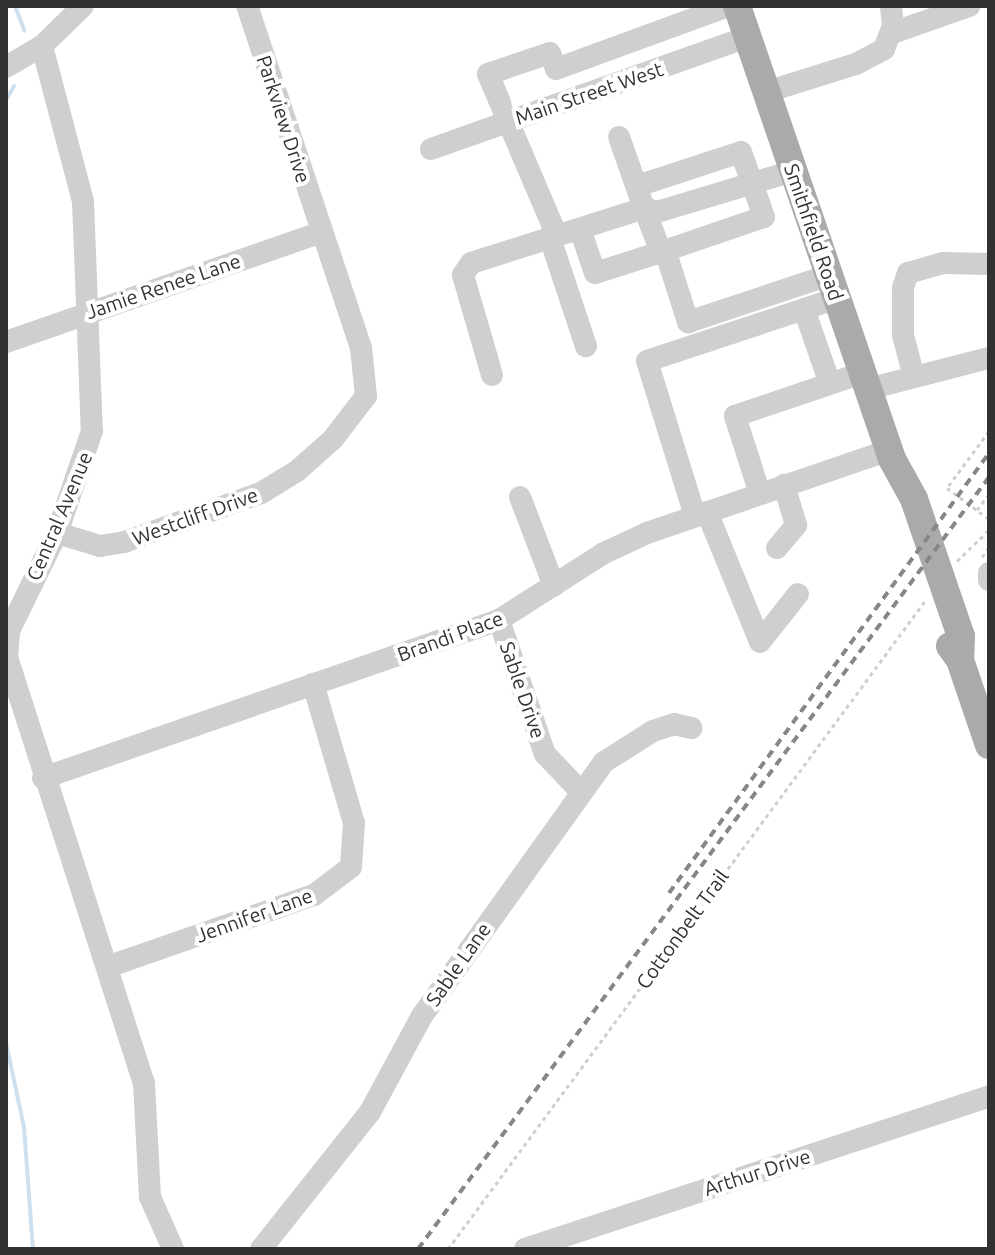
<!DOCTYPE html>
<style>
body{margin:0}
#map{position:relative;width:995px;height:1255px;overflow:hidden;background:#fff;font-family:Ubuntu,sans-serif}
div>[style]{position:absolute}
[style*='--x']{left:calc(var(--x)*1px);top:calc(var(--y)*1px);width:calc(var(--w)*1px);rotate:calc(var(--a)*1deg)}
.stream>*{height:4px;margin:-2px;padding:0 2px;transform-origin:2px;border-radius:2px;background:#cee0ee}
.path>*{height:3px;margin-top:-1.5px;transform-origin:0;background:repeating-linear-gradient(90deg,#cfcfcf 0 4px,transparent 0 8px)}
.minor>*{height:22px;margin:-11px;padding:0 11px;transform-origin:11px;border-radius:11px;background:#cfcfcf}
.major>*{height:28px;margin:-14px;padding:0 14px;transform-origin:14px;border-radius:14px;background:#aaa}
.rail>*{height:4px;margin-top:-2px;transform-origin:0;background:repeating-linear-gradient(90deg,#878787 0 8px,transparent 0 14px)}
span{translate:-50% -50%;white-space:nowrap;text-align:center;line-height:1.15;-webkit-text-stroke:8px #fff;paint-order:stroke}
.street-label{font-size:20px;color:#323232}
.frame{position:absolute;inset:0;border:8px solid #323232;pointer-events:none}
</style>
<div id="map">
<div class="stream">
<i style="--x:15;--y:6;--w:26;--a:69"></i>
<i style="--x:6;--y:100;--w:16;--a:-60"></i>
<i style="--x:6;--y:1043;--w:86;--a:77.9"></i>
<i style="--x:24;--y:1127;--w:122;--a:85.8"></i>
</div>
<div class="path">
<i style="--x:989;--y:431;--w:71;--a:126.4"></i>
<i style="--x:947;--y:488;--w:52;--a:36.4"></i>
<i style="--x:977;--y:510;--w:20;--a:-53"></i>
<i style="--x:982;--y:557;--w:12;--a:-55"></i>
<i style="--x:957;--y:561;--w:45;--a:-44.1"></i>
<i style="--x:448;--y:1249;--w:805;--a:-53.64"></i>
</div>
<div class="minor">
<i style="--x:892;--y:33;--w:82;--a:-19.3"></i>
<i style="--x:42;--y:46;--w:160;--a:75.2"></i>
<i style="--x:83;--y:201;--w:230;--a:87.8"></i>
<i style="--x:92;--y:431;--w:108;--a:108.9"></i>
<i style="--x:57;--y:533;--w:109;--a:116.1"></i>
<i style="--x:9;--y:631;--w:26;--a:94"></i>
<i style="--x:7;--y:657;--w:447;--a:72.2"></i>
<i style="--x:144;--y:1083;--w:114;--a:87"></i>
<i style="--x:150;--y:1197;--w:57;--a:66.1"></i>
<i style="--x:6;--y:67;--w:42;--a:-30.3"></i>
<i style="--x:42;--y:46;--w:57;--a:-44.3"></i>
<i style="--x:766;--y:92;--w:94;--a:-17.3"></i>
<i style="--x:856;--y:64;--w:32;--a:-28"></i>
<i style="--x:884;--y:49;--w:25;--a:-69"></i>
<i style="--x:893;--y:26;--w:20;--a:-96"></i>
<i style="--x:619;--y:137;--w:75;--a:70.6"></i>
<i style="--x:644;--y:208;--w:14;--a:17"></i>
<i style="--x:657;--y:212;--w:142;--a:-16.8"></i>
<i style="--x:431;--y:149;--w:335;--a:-19.5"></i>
<i style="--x:637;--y:186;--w:109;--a:-18.1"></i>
<i style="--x:741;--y:152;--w:69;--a:70.5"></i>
<i style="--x:764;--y:217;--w:109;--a:161.2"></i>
<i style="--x:557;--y:236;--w:176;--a:-113.1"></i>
<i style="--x:488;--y:74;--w:65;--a:-18.7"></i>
<i style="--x:550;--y:53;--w:17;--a:69"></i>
<i style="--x:556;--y:69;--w:183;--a:-20.1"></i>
<i style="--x:550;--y:238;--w:114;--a:71.6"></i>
<i style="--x:665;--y:250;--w:76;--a:72.3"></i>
<i style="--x:688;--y:322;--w:149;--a:-18.4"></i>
<i style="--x:804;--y:309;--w:79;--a:70.9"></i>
<i style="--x:6;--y:342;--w:334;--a:-19.2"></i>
<i style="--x:492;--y:375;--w:104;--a:-106.2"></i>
<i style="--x:463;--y:275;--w:14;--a:-56"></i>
<i style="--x:471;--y:263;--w:182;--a:-17.6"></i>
<i style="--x:644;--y:208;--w:47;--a:68.9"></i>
<i style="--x:661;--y:252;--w:69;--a:162.3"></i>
<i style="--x:595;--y:273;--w:46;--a:-108.8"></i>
<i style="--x:914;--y:377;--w:43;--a:-104.7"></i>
<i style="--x:903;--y:335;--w:47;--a:-90"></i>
<i style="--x:903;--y:288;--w:16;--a:-72"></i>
<i style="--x:908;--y:273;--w:36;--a:-16"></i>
<i style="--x:943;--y:263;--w:46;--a:1.2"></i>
<i style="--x:868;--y:389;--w:125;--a:-14.4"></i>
<i style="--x:760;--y:494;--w:82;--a:-107.8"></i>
<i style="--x:735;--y:416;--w:134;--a:-18.7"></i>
<i style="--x:520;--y:497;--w:95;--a:69.1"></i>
<i style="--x:707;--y:512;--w:140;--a:67.8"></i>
<i style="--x:760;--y:642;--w:61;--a:-51.6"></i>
<i style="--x:695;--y:516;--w:162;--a:-107.2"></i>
<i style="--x:647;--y:361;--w:200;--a:-18.3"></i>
<i style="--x:57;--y:533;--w:45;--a:16.8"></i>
<i style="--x:100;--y:546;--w:24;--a:-9"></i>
<i style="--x:124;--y:542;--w:145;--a:-19.7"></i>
<i style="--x:261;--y:493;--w:42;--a:-31.4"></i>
<i style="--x:297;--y:471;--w:48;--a:-41.6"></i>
<i style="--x:333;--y:439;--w:54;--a:-52.5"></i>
<i style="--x:366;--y:396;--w:48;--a:-95.9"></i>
<i style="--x:361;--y:348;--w:360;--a:-108.4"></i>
<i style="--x:777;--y:548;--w:30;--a:-50"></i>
<i style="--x:796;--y:525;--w:42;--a:-106.7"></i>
<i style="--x:989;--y:573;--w:7;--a:90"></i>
<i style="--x:499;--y:620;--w:142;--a:71.1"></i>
<i style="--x:545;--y:754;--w:52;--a:46.5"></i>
<i style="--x:43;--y:778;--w:483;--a:-19.1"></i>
<i style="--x:499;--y:620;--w:125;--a:-32.5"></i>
<i style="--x:604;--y:553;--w:47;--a:-24.9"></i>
<i style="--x:647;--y:533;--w:256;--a:-18.9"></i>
<i style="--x:107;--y:967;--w:219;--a:-19.2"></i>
<i style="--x:314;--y:895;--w:46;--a:-37.1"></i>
<i style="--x:351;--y:867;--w:44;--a:-86.1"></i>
<i style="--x:354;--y:823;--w:145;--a:-106.4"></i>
<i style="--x:261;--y:1249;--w:175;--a:-51.5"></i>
<i style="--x:370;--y:1112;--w:109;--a:-61.6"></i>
<i style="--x:422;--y:1016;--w:312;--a:-54.4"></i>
<i style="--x:604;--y:762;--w:58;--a:-32.3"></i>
<i style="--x:653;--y:731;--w:22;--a:-18"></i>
<i style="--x:674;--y:724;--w:18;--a:13"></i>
<i style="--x:525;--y:1249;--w:489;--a:-18.2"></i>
</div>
<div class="major">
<i style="--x:737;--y:6;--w:479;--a:71.1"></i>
<i style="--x:892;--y:459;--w:46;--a:61.2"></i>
<i style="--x:914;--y:499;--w:145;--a:71.1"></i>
<i style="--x:961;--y:636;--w:24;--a:92"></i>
<i style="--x:950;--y:646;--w:17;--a:54"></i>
<i style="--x:960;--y:660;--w:90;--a:71.2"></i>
</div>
<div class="rail">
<i style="--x:669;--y:893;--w:544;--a:-53.97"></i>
<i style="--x:418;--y:1249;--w:960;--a:-53.51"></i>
</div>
<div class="street-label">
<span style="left:589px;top:93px;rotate:-19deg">Main Street West</span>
<span style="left:284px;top:119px;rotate:72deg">Parkview Drive</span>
<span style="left:814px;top:232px;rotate:71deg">Smithfield Road</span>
<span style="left:163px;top:286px;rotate:-19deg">Jamie Renee Lane</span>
<span style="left:59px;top:516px;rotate:-67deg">Central Avenue</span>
<span style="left:195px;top:516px;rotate:-20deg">Westcliff Drive</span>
<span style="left:450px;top:636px;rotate:-20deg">Brandi Place</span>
<span style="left:523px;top:690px;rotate:71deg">Sable Drive</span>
<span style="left:254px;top:915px;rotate:-20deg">Jennifer Lane</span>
<span style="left:682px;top:929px;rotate:-54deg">Cottonbelt Trail</span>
<span style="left:458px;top:964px;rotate:-55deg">Sable Lane</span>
<span style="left:757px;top:1172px;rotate:-18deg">Arthur Drive</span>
</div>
<div class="frame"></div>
</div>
